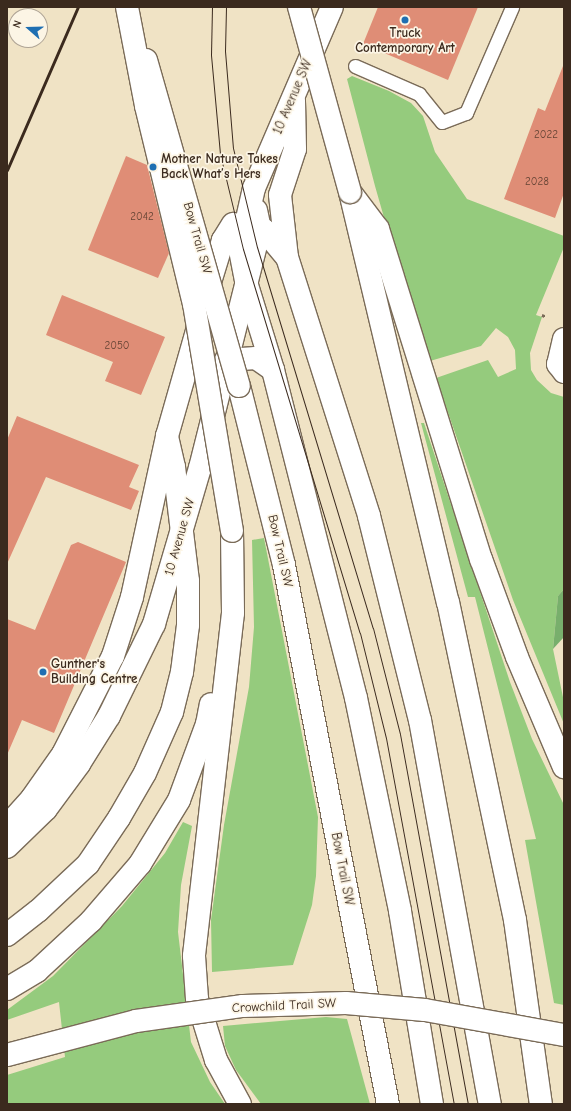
<!DOCTYPE html>
<meta charset="utf-8">
<style>
body{margin:0}
#map{position:relative;width:571px;height:1111px;overflow:hidden;background:#f0e3c5;font-family:"Comic Neue",sans-serif}
div>[style]{position:absolute}
[style*='--x']{left:calc(var(--x)*1px);top:calc(var(--y)*1px);width:calc(var(--w)*1px);rotate:calc(var(--a)*1deg)}
.green>*{inset:0;background:#95cb7d}
.forest>*{inset:0;background:#78af6c}
.building>*{inset:0;background:#df8d76}
.path>*{height:2.5px;margin-top:-1.25px;transform-origin:0;background:repeating-linear-gradient(90deg,#7a6b58 0 3px,transparent 0 6px)}
.roads{filter:drop-shadow(1px 0 #7a6b58) drop-shadow(-1px 0 #7a6b58) drop-shadow(0 1px #7a6b58) drop-shadow(0 -1px #7a6b58)}
.service>*{height:13px;margin:-6.5px;padding:0 6.5px;transform-origin:6.5px;border-radius:6.5px;background:#fff}
.minor>*{height:22px;margin:-11px;padding:0 11px;transform-origin:11px;border-radius:11px;background:#fff}
.secondary>*{height:22px;margin:-11px;padding:0 11px;transform-origin:11px;border-radius:11px;background:#fff}
.motorway>*{height:22px;margin:-11px;padding:0 11px;transform-origin:11px;border-radius:11px;background:#fff}
.tram>*{height:1px;margin:-0.5px;padding:0 0.5px;transform-origin:0.5px;border-radius:0.5px;background:#3b2a1e}
.rail>*{height:3px;margin:-1.5px;padding:0 1.5px;transform-origin:1.5px;border-radius:1.5px;background:#3b2a1e}
.bridges{filter:drop-shadow(1px 0 #7a6b58) drop-shadow(-1px 0 #7a6b58) drop-shadow(0 1px #7a6b58) drop-shadow(0 -1px #7a6b58)}
.secondary-bridge>*{height:22px;margin:-11px;padding:0 11px;transform-origin:11px;border-radius:11px;background:#fff}
.motorway-bridge>*{height:22px;margin:-11px;padding:0 11px;transform-origin:11px;border-radius:11px;background:#fff}
.dots>*{width:11px;height:11px;translate:-50% -50%;box-sizing:border-box;border:2px solid #fcf5e5;border-radius:50%}
span{translate:-50% -50%;white-space:nowrap;text-align:center;line-height:1.15;-webkit-text-stroke:3.5px #fcf5e5;paint-order:stroke}
.number-label{font-size:11px;color:#644334}
.number-label span{-webkit-text-stroke-width:0}
.poi-label{font-size:13px;color:#3b2a1e;font-weight:700}
.left{translate:0 -50%;text-align:left}
.street-label{font-size:13px;color:#3b2a1e}
.frame{position:absolute;inset:0;border:8px solid #3b2a1e;pointer-events:none}
.north{position:absolute;left:8px;top:8px;width:40px;height:40px;box-sizing:border-box;background:#fcf5e5;border:1px solid #afa495;border-radius:50%;rotate:290deg;font-size:11px;font-weight:700;line-height:16px;text-align:center;color:#3b2a1e}
.north::after{content:'';display:block;margin:auto;width:14px;height:18px;background:#1f6fb2;clip-path:polygon(50% 0,100% 100%,50% 72%,0 100%)}
</style>
<div id="map">
<div class="green">
<i style="clip-path:polygon(352px 76px,389px 91px,411px 103px,423px 116px,435px 152px,467px 199px,564px 236px,564px 247px,536px 315px,542px 317px,530px 353px,531px 370px,537px 380px,551px 393px,564px 397px,564px 589px,558px 596px,553px 649px,564px 702px,564px 724px,513px 600px,436px 378px,488px 360px,498px 377px,516px 369px,515px 350px,508px 337px,496px 328px,481px 346px,430px 361px,399px 270px,375px 186px,347px 79px)"></i>
<i style="clip-path:polygon(421px 423px,424px 423px,510px 682px,532px 739px,564px 805px,564px 1005px,554px 1003px,525px 840px,536px 839px,475px 597px,468px 597px)"></i>
<i style="clip-path:polygon(264px 538px,318px 817px,316px 876px,312px 905px,293px 965px,212px 972px,211px 920px,224px 825px,249px 687px,254px 627px,252px 540px)"></i>
<i style="clip-path:polygon(183px 822px,192px 826px,181px 885px,178px 932px,191px 1042px,210px 1082px,225px 1104px,7px 1104px,7px 1075px,65px 1057px,59px 1002px,7px 1020px,7px 1010px,53px 976px,122px 906px,165px 853px)"></i>
<i style="clip-path:polygon(326px 1017px,347px 1019px,370px 1104px,261px 1104px,236px 1070px,225px 1046px,223px 1026px)"></i>
</div>
<div class="forest">
<i style="clip-path:polygon(564px 589px,564px 637px,553px 649px,558px 596px)"></i>
</div>
<div class="building">
<i style="clip-path:polygon(378px 7px,478px 7px,448px 80px,363px 44px)"></i>
<i style="clip-path:polygon(563px 66px,564px 193px,555px 218px,504px 199px,538px 108px,545px 111px)"></i>
<i style="clip-path:polygon(126px 156px,147px 165px,169px 253px,158px 278px,88px 250px)"></i>
<i style="clip-path:polygon(62px 295px,165px 337px,141px 395px,105px 381px,113px 362px,46px 335px)"></i>
<i style="clip-path:polygon(17px 416px,139px 465px,129px 487px,139px 491px,131px 510px,46px 477px,7px 564px,7px 440px)"></i>
<i style="clip-path:polygon(78px 542px,126px 562px,54px 733px,22px 720px,7px 755px,7px 619px,35px 630px,71px 545px)"></i>
</div>
<div class="path">
<i style="--x:542;--y:315;--w:5;--a:22"></i>
</div>
<div class="roads">
<div class="service">
<i style="--x:355;--y:66;--w:70;--a:23.6"></i>
<i style="--x:419;--y:94;--w:36;--a:51"></i>
<i style="--x:442;--y:122;--w:26;--a:-21"></i>
<i style="--x:466;--y:113;--w:116;--a:-66.5"></i>
</div>
<div class="minor">
<i style="--x:207;--y:292;--w:54;--a:-72.9"></i>
<i style="--x:223;--y:240;--w:19;--a:-58"></i>
<i style="--x:564;--y:339;--w:26;--a:103"></i>
<i style="--x:558;--y:364;--w:10;--a:53"></i>
<i style="--x:7;--y:826;--w:38;--a:-48"></i>
<i style="--x:32;--y:798;--w:54;--a:-54.8"></i>
<i style="--x:63;--y:754;--w:110;--a:-63"></i>
<i style="--x:113;--y:656;--w:62;--a:-72.1"></i>
<i style="--x:132;--y:597;--w:165;--a:-77.7"></i>
<i style="--x:167;--y:436;--w:116;--a:-74.1"></i>
<i style="--x:7;--y:847;--w:54;--a:-44.3"></i>
<i style="--x:46;--y:809;--w:56;--a:-53.7"></i>
<i style="--x:79;--y:764;--w:57;--a:-58"></i>
<i style="--x:109;--y:716;--w:102;--a:-63.9"></i>
<i style="--x:154;--y:624;--w:163;--a:-73.6"></i>
<i style="--x:200;--y:468;--w:246;--a:-75.9"></i>
<i style="--x:260;--y:229;--w:19;--a:-102"></i>
</div>
<div class="secondary">
<i style="--x:332;--y:7;--w:197;--a:113.3"></i>
<i style="--x:254;--y:188;--w:64;--a:102.7"></i>
<i style="--x:240;--y:250;--w:33;--a:79"></i>
<i style="--x:246;--y:282;--w:92;--a:72.9"></i>
<i style="--x:273;--y:370;--w:338;--a:75.8"></i>
<i style="--x:356;--y:698;--w:217;--a:78.3"></i>
<i style="--x:400;--y:911;--w:196;--a:80.6"></i>
<i style="--x:294;--y:101;--w:48;--a:88.8"></i>
<i style="--x:295;--y:149;--w:48;--a:108.1"></i>
<i style="--x:280;--y:195;--w:62;--a:83.6"></i>
<i style="--x:287;--y:257;--w:272;--a:72.4"></i>
<i style="--x:369;--y:516;--w:210;--a:76"></i>
<i style="--x:420;--y:720;--w:390;--a:79.7"></i>
<i style="--x:350;--y:192;--w:422;--a:76.6"></i>
<i style="--x:448;--y:602;--w:325;--a:78.1"></i>
<i style="--x:515;--y:920;--w:186;--a:82"></i>
<i style="--x:223;--y:240;--w:16;--a:-43"></i>
<i style="--x:235;--y:229;--w:12;--a:-14"></i>
<i style="--x:247;--y:226;--w:17;--a:13"></i>
<i style="--x:264;--y:230;--w:35;--a:50"></i>
<i style="--x:226;--y:360;--w:30;--a:-4"></i>
<i style="--x:256;--y:358;--w:21;--a:35"></i>
<i style="--x:239;--y:386;--w:185;--a:75.9"></i>
<i style="--x:284;--y:565;--w:549;--a:79.08"></i>
</div>
<div class="motorway">
<i style="--x:350;--y:192;--w:46;--a:52.9"></i>
<i style="--x:378;--y:229;--w:346;--a:72.7"></i>
<i style="--x:481;--y:559;--w:104;--a:69.8"></i>
<i style="--x:517;--y:657;--w:120;--a:66.9"></i>
<i style="--x:232;--y:531;--w:82;--a:89.3"></i>
<i style="--x:233;--y:613;--w:345;--a:96.5"></i>
<i style="--x:194;--y:956;--w:43;--a:86"></i>
<i style="--x:197;--y:999;--w:64;--a:72.7"></i>
<i style="--x:216;--y:1060;--w:50;--a:61.4"></i>
<i style="--x:7;--y:935;--w:39;--a:-38"></i>
<i style="--x:38;--y:911;--w:69;--a:-43.2"></i>
<i style="--x:88;--y:864;--w:55;--a:-56"></i>
<i style="--x:119;--y:818;--w:52;--a:-60"></i>
<i style="--x:145;--y:773;--w:67;--a:-66.1"></i>
<i style="--x:172;--y:712;--w:41;--a:-76"></i>
<i style="--x:182;--y:672;--w:47;--a:-82.7"></i>
<i style="--x:188;--y:625;--w:44;--a:-90"></i>
<i style="--x:188;--y:581;--w:115;--a:-97"></i>
<i style="--x:174;--y:467;--w:32;--a:-103"></i>
<i style="--x:7;--y:989;--w:35;--a:-31"></i>
<i style="--x:37;--y:971;--w:74;--a:-42.8"></i>
<i style="--x:91;--y:921;--w:75;--a:-49.3"></i>
<i style="--x:140;--y:864;--w:75;--a:-58.6"></i>
<i style="--x:179;--y:800;--w:81;--a:-69.8"></i>
<i style="--x:207;--y:724;--w:20;--a:-79"></i>
</div>
</div>
<div class="tram">
<i style="--x:212;--y:7;--w:48;--a:91.2"></i>
<i style="--x:211;--y:55;--w:99;--a:84.8"></i>
<i style="--x:220;--y:154;--w:98;--a:76.4"></i>
<i style="--x:243;--y:249;--w:401;--a:73.1"></i>
<i style="--x:360;--y:633;--w:108;--a:76.1"></i>
<i style="--x:386;--y:738;--w:372;--a:79.5"></i>
<i style="--x:226;--y:7;--w:44;--a:91.3"></i>
<i style="--x:225;--y:51;--w:97;--a:85.3"></i>
<i style="--x:233;--y:148;--w:102;--a:76.4"></i>
<i style="--x:257;--y:247;--w:398;--a:73.1"></i>
<i style="--x:373;--y:628;--w:109;--a:75.7"></i>
<i style="--x:400;--y:734;--w:376;--a:79.6"></i>
</div>
<div class="rail">
<i style="--x:7;--y:170;--w:178;--a:-66.5"></i>
</div>
<div class="bridges">
<div class="secondary-bridge">
<i style="--x:299;--y:7;--w:192;--a:74.6"></i>
<i style="--x:146;--y:60;--w:339;--a:74.1"></i>
</div>
<div class="motorway-bridge">
<i style="--x:127;--y:7;--w:101;--a:79.1"></i>
<i style="--x:146;--y:106;--w:204;--a:76.4"></i>
<i style="--x:194;--y:304;--w:230;--a:80.5"></i>
<i style="--x:7;--y:1055;--w:133;--a:-14.8"></i>
<i style="--x:136;--y:1021;--w:108;--a:-8"></i>
<i style="--x:243;--y:1006;--w:103;--a:-1.7"></i>
<i style="--x:346;--y:1003;--w:79;--a:5.1"></i>
<i style="--x:425;--y:1010;--w:141;--a:10.2"></i>
</div>
</div>
<div class="dots">
<i style="left:405px;top:20px;background:#1f6fb2"></i>
<i style="left:153px;top:167px;background:#1f6fb2"></i>
<i style="left:43px;top:672px;background:#1f6fb2"></i>
</div>
<div class="number-label">
<span style="left:546px;top:135px">2022</span>
<span style="left:537px;top:182px">2028</span>
<span style="left:142px;top:217px">2042</span>
<span style="left:117px;top:346px">2050</span>
</div>
<div class="poi-label">
<span style="left:405px;top:41px">Truck<br>Contemporary Art</span>
<span class="left" style="left:161px;top:167px">Mother Nature Takes<br>Back What’s Hers</span>
<span class="left" style="left:51px;top:672px">Gunther's<br>Building Centre</span>
</div>
<div class="street-label">
<span style="left:293px;top:97px;rotate:-67deg">10 Avenue SW</span>
<span style="left:197px;top:238px;rotate:74deg">Bow Trail SW</span>
<span style="left:180px;top:537px;rotate:-74deg">10 Avenue SW</span>
<span style="left:280px;top:551px;rotate:77deg">Bow Trail SW</span>
<span style="left:342px;top:869px;rotate:79deg">Bow Trail SW</span>
<span style="left:284px;top:1006px;rotate:-3deg">Crowchild Trail SW</span>
</div>
<div class="frame"></div>
<div class="north">N</div>
</div>
